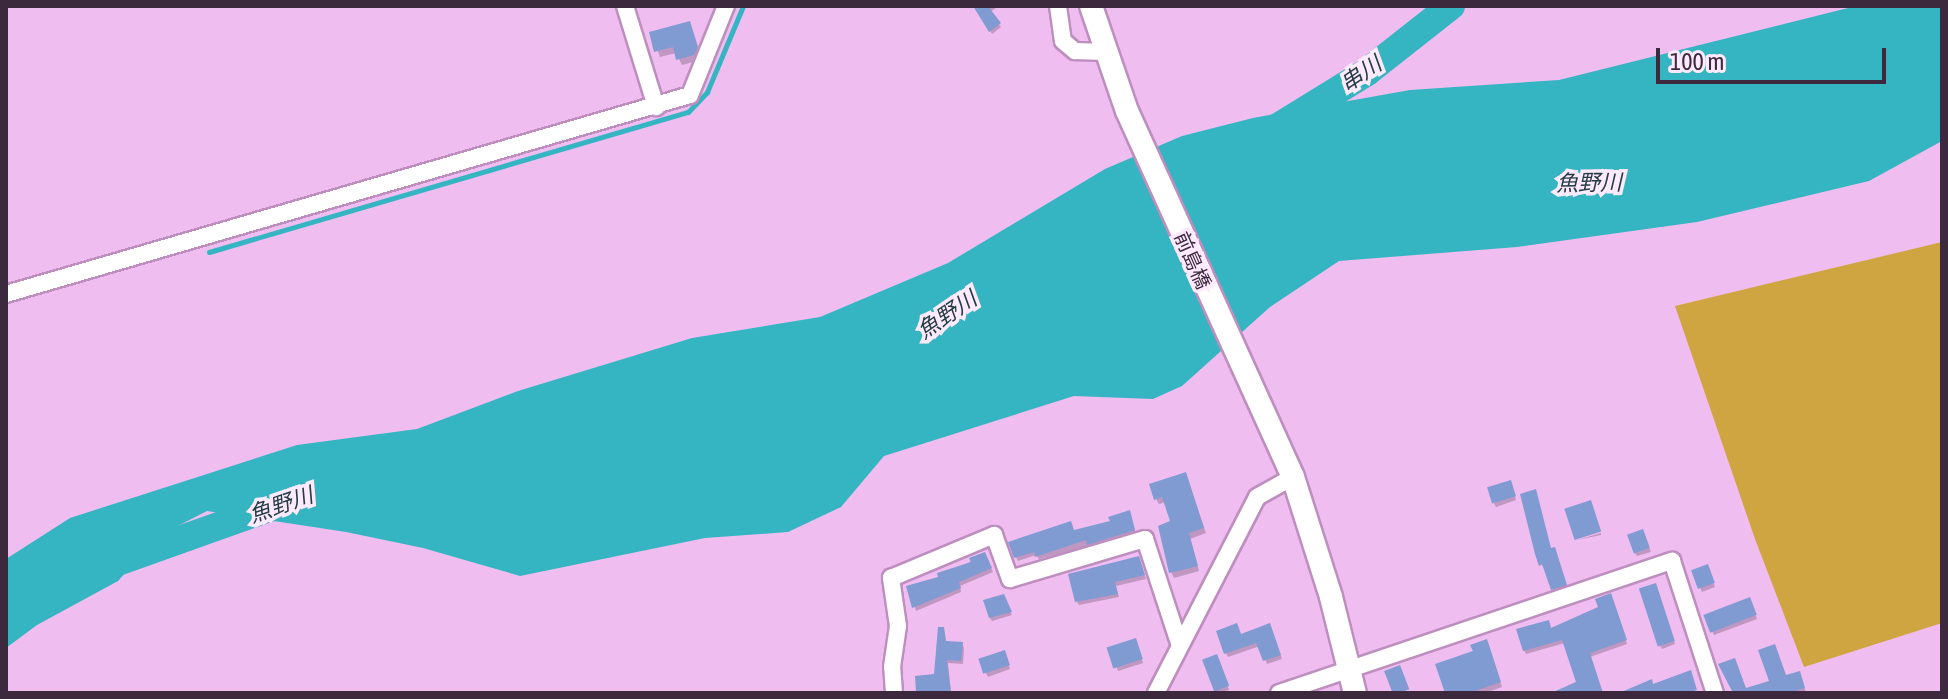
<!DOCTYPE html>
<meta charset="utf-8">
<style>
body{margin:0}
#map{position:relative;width:1948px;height:699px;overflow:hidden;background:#efbdf0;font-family:"Asap Condensed","Noto Sans JP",sans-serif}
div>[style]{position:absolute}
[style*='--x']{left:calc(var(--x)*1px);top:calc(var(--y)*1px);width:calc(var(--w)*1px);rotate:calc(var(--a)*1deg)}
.green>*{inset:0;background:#cfa541}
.water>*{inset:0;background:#35b5c2}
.shadow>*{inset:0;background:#0003}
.stream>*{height:5px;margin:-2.5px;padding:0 2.5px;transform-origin:2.5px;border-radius:2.5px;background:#35b5c2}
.river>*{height:28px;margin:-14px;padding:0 14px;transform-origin:14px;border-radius:14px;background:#35b5c2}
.building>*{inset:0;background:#809ad2;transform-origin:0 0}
.roads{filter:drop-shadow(2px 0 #be8ebf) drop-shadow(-2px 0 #be8ebf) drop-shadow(0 2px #be8ebf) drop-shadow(0 -2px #be8ebf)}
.street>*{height:16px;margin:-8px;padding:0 8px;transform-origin:8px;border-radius:8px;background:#fff}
.secondary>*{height:22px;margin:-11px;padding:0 11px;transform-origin:11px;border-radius:11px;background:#fff}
span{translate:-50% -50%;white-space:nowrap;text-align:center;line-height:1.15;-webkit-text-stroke:7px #feeaff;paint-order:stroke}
.street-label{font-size:20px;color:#3c293d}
.water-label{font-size:22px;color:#233d41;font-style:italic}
.frame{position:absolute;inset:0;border:8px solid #3c293d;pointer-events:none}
.scale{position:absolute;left:1656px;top:48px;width:230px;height:36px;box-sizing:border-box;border:4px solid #3c293d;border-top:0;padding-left:10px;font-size:24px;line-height:28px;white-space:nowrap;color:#3c293d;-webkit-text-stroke:6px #feeaff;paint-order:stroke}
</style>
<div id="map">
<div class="green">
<i style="clip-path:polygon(1942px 242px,1942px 623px,1804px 667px,1755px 539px,1675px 306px)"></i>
</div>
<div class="water">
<i style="clip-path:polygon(1856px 6px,1942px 6px,1942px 141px,1869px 181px,1697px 222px,1517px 247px,1339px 261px,1270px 307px,1182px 386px,1153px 399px,1074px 396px,884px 456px,841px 507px,788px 532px,705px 538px,520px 576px,423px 548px,346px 532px,207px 511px,158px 536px,118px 581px,37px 625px,6px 648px,6px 559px,70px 518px,297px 445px,417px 429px,518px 391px,692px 338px,820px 317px,948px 263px,1105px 169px,1182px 136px,1253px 118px,1410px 90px,1559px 80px)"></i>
</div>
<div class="shadow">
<i style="clip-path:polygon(975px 6px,999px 6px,990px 12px,1001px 27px,992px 34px)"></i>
<i style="clip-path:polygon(689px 23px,700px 54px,697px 61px,682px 65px,676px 53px,660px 57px,651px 33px)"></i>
<i style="clip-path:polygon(1188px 480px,1206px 533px,1190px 539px,1199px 571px,1174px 578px,1171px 572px,1173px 523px,1166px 502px,1159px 504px,1156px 499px)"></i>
<i style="clip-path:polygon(1512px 486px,1516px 500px,1496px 507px,1494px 503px)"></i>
<i style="clip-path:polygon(1131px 516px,1136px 534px,1039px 559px,1036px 555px,1018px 561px,1016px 557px,1073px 532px)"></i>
<i style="clip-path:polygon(1601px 533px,1601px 535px,1577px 540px)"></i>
<i style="clip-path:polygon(1644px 535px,1651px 552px,1637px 556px,1635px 553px)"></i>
<i style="clip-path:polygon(1551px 550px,1556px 552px,1567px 588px,1554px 592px,1545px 567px,1541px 565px)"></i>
<i style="clip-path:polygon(984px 554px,993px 572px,960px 586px,961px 592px,916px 611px,908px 587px,941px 578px)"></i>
<i style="clip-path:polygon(1140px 562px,1146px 579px,1116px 586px,1119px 597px,1079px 605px,1077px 602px)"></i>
<i style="clip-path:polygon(1709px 570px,1715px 587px,1702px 592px,1694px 572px)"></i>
<i style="clip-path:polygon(1657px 589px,1675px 644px,1662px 649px,1660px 646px)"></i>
<i style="clip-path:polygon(1003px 596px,1012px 615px,992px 621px,990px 618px)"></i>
<i style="clip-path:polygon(1612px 599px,1627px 644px,1590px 657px,1602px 693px,1550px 693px,1579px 683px,1565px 643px,1526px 654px,1524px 650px,1551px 630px,1600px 608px)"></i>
<i style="clip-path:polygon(1751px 602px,1757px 619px,1714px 635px,1712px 631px)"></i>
<i style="clip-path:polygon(943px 629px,946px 643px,962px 644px,964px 648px,963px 664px,948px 663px,951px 693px,918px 693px,936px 676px)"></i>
<i style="clip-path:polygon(1271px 629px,1282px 659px,1267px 664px,1260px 646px,1228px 657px,1226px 653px,1241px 636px)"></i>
<i style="clip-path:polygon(1137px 644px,1143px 663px,1118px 671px,1110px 649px)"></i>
<i style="clip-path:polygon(1489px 646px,1502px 687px,1485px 693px,1448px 693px)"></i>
<i style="clip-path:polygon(1006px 656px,1010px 669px,988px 677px,986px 673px)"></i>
<i style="clip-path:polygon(1219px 659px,1229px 690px,1216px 693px,1215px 691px)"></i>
<i style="clip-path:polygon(1720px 666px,1746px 690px,1786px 677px,1802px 678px,1806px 693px,1735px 693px)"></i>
</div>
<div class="stream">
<i style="--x:209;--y:252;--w:499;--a:-16.3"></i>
<i style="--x:688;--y:112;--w:28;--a:-46"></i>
<i style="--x:707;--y:92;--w:93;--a:-67.3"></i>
</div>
<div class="river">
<i style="--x:1278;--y:127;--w:105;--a:-31.7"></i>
<i style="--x:1367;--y:72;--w:107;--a:-38.2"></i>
<i style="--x:109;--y:565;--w:182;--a:-19.6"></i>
</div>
<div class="building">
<i style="clip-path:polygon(973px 6px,988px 6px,1001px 23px,989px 32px)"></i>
<i style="clip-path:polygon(690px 21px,698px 47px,694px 55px,676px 60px,673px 47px,654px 52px,649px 32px)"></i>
<i style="clip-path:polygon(1186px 472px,1204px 528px,1189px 533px,1198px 566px,1169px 573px,1158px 526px,1170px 521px,1162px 497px,1154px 500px,1149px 484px)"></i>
<i style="left:1511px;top:480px;width:17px;height:25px;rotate:73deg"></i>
<i style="clip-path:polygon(1536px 489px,1551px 548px,1555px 547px,1567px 585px,1551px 590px,1542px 564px,1539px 566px,1535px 554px,1520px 494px)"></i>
<i style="left:1591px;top:500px;width:33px;height:28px;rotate:72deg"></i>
<i style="clip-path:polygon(1130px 510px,1135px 530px,1087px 545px,1086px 540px,1035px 557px,1034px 552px,1014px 558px,1008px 542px,1071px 521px,1074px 530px,1110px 521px,1108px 517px)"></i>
<i style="left:1643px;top:529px;width:20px;height:17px;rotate:70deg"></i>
<i style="clip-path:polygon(985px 552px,992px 568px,959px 582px,961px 588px,912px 608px,906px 586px,938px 577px,937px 573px,971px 562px,969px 558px)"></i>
<i style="clip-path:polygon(1139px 556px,1145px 575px,1115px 582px,1118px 594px,1075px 602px,1068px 574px)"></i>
<i style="left:1708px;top:564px;width:20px;height:18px;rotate:70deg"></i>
<i style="left:1656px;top:583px;width:61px;height:18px;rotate:72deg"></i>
<i style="clip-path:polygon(1611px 593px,1627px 640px,1590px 653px,1603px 693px,1551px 693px,1576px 682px,1562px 640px,1523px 651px,1516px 629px,1549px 620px,1551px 628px,1598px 607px,1595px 599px)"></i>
<i style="clip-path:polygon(1004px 594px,1012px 612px,989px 618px,983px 600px)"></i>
<i style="left:1750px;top:597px;width:19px;height:50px;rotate:69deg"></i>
<i style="clip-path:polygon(1237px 623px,1241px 634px,1270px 623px,1281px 655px,1263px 661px,1256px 643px,1224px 654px,1216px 631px)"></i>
<i style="clip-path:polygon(938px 627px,944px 627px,946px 641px,963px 642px,961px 661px,947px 660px,951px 693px,916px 693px,915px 676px,934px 674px)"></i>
<i style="left:1136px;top:638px;width:22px;height:31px;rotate:72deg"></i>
<i style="clip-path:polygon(1487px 639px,1501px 682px,1469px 693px,1445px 693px,1435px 664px,1473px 651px,1470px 645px)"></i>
<i style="clip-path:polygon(1775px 644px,1786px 675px,1800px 671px,1805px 688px,1789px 693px,1733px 693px,1718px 664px,1735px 658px,1746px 688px,1769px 681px,1758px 650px)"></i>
<i style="left:1005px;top:650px;width:16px;height:28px;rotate:72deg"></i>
<i style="left:1217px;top:654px;width:34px;height:16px;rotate:69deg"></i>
<i style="left:1400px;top:665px;width:26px;height:17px;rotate:69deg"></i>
<i style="clip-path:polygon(1691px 670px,1697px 690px,1688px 693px,1619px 693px,1652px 679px,1653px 684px)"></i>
</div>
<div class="roads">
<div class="street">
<i style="--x:625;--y:6;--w:106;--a:72.9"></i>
<i style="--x:1058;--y:6;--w:35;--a:82"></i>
<i style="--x:1063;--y:41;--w:16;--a:40"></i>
<i style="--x:1075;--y:51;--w:30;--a:2"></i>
<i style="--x:6;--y:294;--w:712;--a:-16.22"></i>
<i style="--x:690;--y:95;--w:96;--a:-68"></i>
<i style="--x:894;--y:693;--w:26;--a:-94"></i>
<i style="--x:892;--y:667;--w:41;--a:-81.7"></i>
<i style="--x:898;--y:626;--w:49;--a:-98.3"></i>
<i style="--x:891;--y:578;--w:112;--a:-22.7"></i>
<i style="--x:994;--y:535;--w:47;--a:70"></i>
<i style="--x:1010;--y:579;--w:141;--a:-16.5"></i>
<i style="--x:1145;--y:539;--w:109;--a:71.9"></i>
<i style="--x:1156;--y:693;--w:220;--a:-62.7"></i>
<i style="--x:1257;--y:497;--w:41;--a:-29.1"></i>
<i style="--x:1279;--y:693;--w:415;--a:-18.6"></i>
<i style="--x:1672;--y:561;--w:139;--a:72"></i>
</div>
<div class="secondary">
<i style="--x:1091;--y:6;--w:111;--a:71.1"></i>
<i style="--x:1127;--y:111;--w:402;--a:65.6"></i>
<i style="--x:1293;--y:477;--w:126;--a:72.4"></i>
<i style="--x:1331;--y:597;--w:99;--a:76"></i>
</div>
</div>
<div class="street-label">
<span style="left:1193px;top:260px;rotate:66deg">前島橋</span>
</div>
<div class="water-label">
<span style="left:1361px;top:74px;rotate:-34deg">串川</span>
<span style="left:1589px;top:183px;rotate:-1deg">魚野川</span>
<span style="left:947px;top:315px;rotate:-34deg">魚野川</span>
<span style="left:281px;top:505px;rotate:-19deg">魚野川</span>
</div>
<div class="frame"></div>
<div class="scale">100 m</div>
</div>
